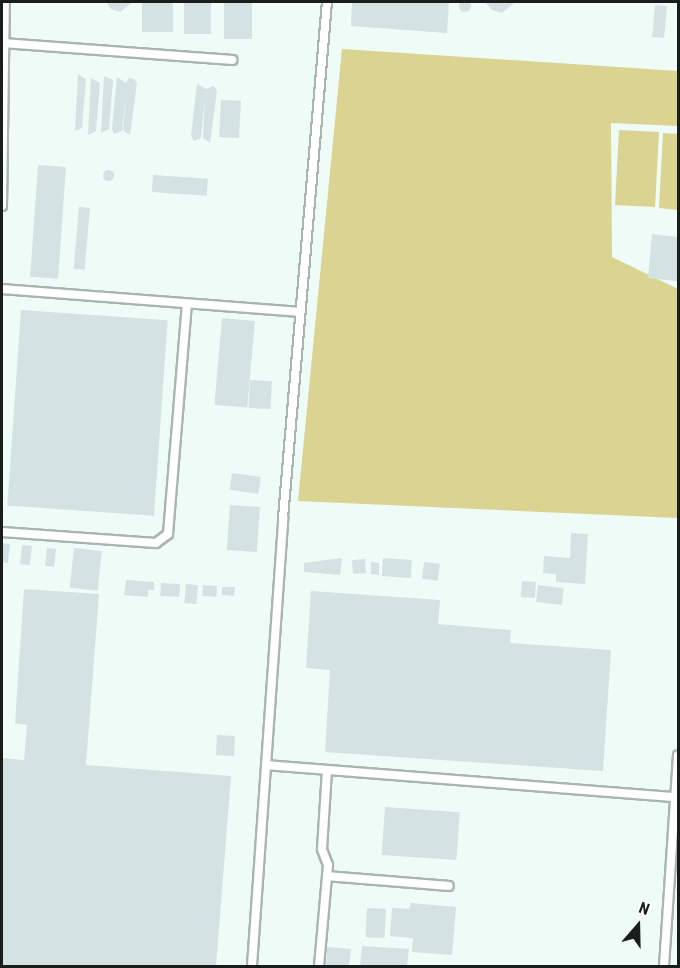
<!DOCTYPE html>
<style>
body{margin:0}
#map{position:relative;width:680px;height:968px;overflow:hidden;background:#eefbf6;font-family:"Roboto Condensed",sans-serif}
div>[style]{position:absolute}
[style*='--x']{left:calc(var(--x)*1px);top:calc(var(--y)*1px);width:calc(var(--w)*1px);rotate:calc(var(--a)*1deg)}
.green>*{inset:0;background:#dad391;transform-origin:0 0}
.building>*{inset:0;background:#d4e2e3;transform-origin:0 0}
.round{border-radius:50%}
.roads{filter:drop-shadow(2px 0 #a9b5b0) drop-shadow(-2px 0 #a9b5b0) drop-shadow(0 2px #a9b5b0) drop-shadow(0 -2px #a9b5b0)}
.service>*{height:8px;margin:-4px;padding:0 4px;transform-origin:4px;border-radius:4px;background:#fff}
span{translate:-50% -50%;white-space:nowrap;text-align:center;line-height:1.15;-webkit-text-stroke:4.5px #fff;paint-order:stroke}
.frame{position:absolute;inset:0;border:3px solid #191d1b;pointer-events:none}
.north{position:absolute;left:608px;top:896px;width:60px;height:60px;-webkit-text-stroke:4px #fff;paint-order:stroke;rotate:20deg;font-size:16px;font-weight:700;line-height:24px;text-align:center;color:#191d1b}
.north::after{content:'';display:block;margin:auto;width:21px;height:27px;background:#191d1b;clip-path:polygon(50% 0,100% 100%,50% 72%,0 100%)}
</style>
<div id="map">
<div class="green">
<i style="clip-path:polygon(342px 49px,678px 71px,678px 126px,611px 123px,612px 257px,678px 289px,678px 518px,298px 501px)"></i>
<i style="left:619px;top:130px;width:40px;height:75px;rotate:3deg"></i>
<i style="clip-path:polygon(663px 133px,678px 134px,678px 210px,659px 208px)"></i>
</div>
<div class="building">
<i class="round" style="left:459px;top:0;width:12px;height:12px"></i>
<i style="clip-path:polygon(106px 2px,133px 2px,120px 12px,111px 9px)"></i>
<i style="left:142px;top:2px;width:31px;height:30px"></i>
<i style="left:184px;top:2px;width:27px;height:32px"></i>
<i style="left:224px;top:2px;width:28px;height:37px"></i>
<i style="clip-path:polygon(352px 2px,449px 2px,447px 33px,351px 26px)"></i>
<i style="clip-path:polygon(485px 2px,515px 2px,502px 13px,492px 10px)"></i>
<i style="left:655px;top:5px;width:12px;height:32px;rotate:5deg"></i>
<i style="clip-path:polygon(78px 74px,86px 79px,82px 128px,75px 131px)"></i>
<i style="clip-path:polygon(104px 76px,113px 80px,109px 129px,101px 133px)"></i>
<i style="clip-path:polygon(117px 77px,126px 83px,129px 78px,134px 79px,137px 83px,130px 135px,123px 130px,126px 94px,122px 131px,114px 134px,112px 129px)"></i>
<i style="clip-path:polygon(91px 78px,100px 83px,96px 131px,88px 135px)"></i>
<i style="clip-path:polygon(197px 84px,206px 89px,214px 86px,217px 91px,210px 143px,203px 138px,205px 99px,201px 138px,194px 141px,191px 136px)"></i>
<i style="left:221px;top:100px;width:20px;height:37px;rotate:3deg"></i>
<i style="left:38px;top:165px;width:28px;height:112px;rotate:4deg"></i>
<i class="round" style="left:102.5px;top:169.5px;width:11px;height:11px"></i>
<i style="left:153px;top:175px;width:55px;height:17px;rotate:4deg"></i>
<i style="left:79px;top:207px;width:11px;height:62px;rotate:5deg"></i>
<i style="clip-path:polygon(652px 234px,678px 237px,678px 281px,648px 278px)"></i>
<i style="left:21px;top:310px;width:147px;height:196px;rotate:4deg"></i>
<i style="left:222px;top:318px;width:33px;height:87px;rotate:5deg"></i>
<i style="left:250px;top:380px;width:22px;height:28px;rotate:3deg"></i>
<i style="left:232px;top:473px;width:29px;height:17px;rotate:8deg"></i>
<i style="left:230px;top:505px;width:30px;height:45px;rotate:4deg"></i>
<i style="clip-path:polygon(571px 533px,588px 534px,585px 584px,556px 582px,556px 574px,543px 573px,544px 556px,570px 558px)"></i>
<i style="clip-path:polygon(2px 543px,10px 544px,8px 563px,2px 562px)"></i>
<i style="left:22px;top:545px;width:10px;height:19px;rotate:6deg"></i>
<i style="left:47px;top:548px;width:9px;height:18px;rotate:6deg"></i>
<i style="left:74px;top:548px;width:28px;height:40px;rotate:6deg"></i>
<i style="clip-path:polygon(342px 558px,340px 575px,304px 572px,304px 563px)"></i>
<i style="left:383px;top:558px;width:29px;height:18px;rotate:4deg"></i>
<i style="left:365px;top:559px;width:14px;height:13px;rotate:86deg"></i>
<i style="clip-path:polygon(371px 562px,379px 563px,379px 575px,371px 574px)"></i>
<i style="left:424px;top:562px;width:16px;height:17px;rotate:7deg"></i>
<i style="clip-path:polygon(126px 580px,154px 582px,154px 590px,148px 590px,148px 597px,124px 595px)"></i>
<i style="left:522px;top:581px;width:14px;height:16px;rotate:4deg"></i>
<i style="left:161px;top:583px;width:19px;height:13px;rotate:3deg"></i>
<i style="left:186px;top:584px;width:12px;height:19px;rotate:5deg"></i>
<i style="left:203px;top:585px;width:14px;height:11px;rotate:4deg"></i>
<i style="left:538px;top:585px;width:26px;height:17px;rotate:7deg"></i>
<i style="clip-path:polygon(222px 587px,235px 587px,234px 596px,222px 595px)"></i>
<i style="clip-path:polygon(24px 589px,99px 594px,86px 765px,231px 776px,216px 966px,2px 966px,2px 758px,24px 760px,27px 725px,15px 723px)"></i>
<i style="clip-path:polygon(311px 591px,440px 600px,438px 624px,511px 630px,510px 643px,611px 650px,603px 771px,325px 752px,330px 670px,306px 668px)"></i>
<i style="left:217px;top:735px;width:18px;height:20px;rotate:3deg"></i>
<i style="left:385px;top:807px;width:75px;height:48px;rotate:4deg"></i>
<i style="clip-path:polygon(411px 903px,456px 907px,452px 955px,412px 952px,413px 938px,390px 936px,392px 908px,409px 909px)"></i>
<i style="left:367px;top:908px;width:19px;height:29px;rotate:3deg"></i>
<i style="clip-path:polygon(362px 946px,409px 949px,407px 966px,360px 966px)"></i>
<i style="clip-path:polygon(327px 947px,351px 949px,349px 966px,326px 966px)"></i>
</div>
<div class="roads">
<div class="service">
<i style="--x:3;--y:43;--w:230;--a:4.2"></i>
<i style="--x:2;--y:206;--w:204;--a:-89.2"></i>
<i style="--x:2;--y:289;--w:299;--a:4.4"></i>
<i style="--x:2;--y:532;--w:154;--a:4.1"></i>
<i style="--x:156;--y:543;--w:15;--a:-37"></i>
<i style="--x:168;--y:534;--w:231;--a:-85.3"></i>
<i style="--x:266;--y:765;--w:410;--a:4.5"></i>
<i style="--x:327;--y:876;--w:122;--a:4.7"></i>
<i style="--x:252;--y:966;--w:449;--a:-86"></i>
<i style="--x:283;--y:518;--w:518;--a:-85.13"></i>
<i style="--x:319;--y:966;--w:101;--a:-84.9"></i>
<i style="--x:328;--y:865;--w:17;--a:-111"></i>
<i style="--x:322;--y:849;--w:79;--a:-86.4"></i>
<i style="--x:664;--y:966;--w:211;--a:-86.2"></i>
</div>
</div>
<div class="frame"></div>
<div class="north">N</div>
</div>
